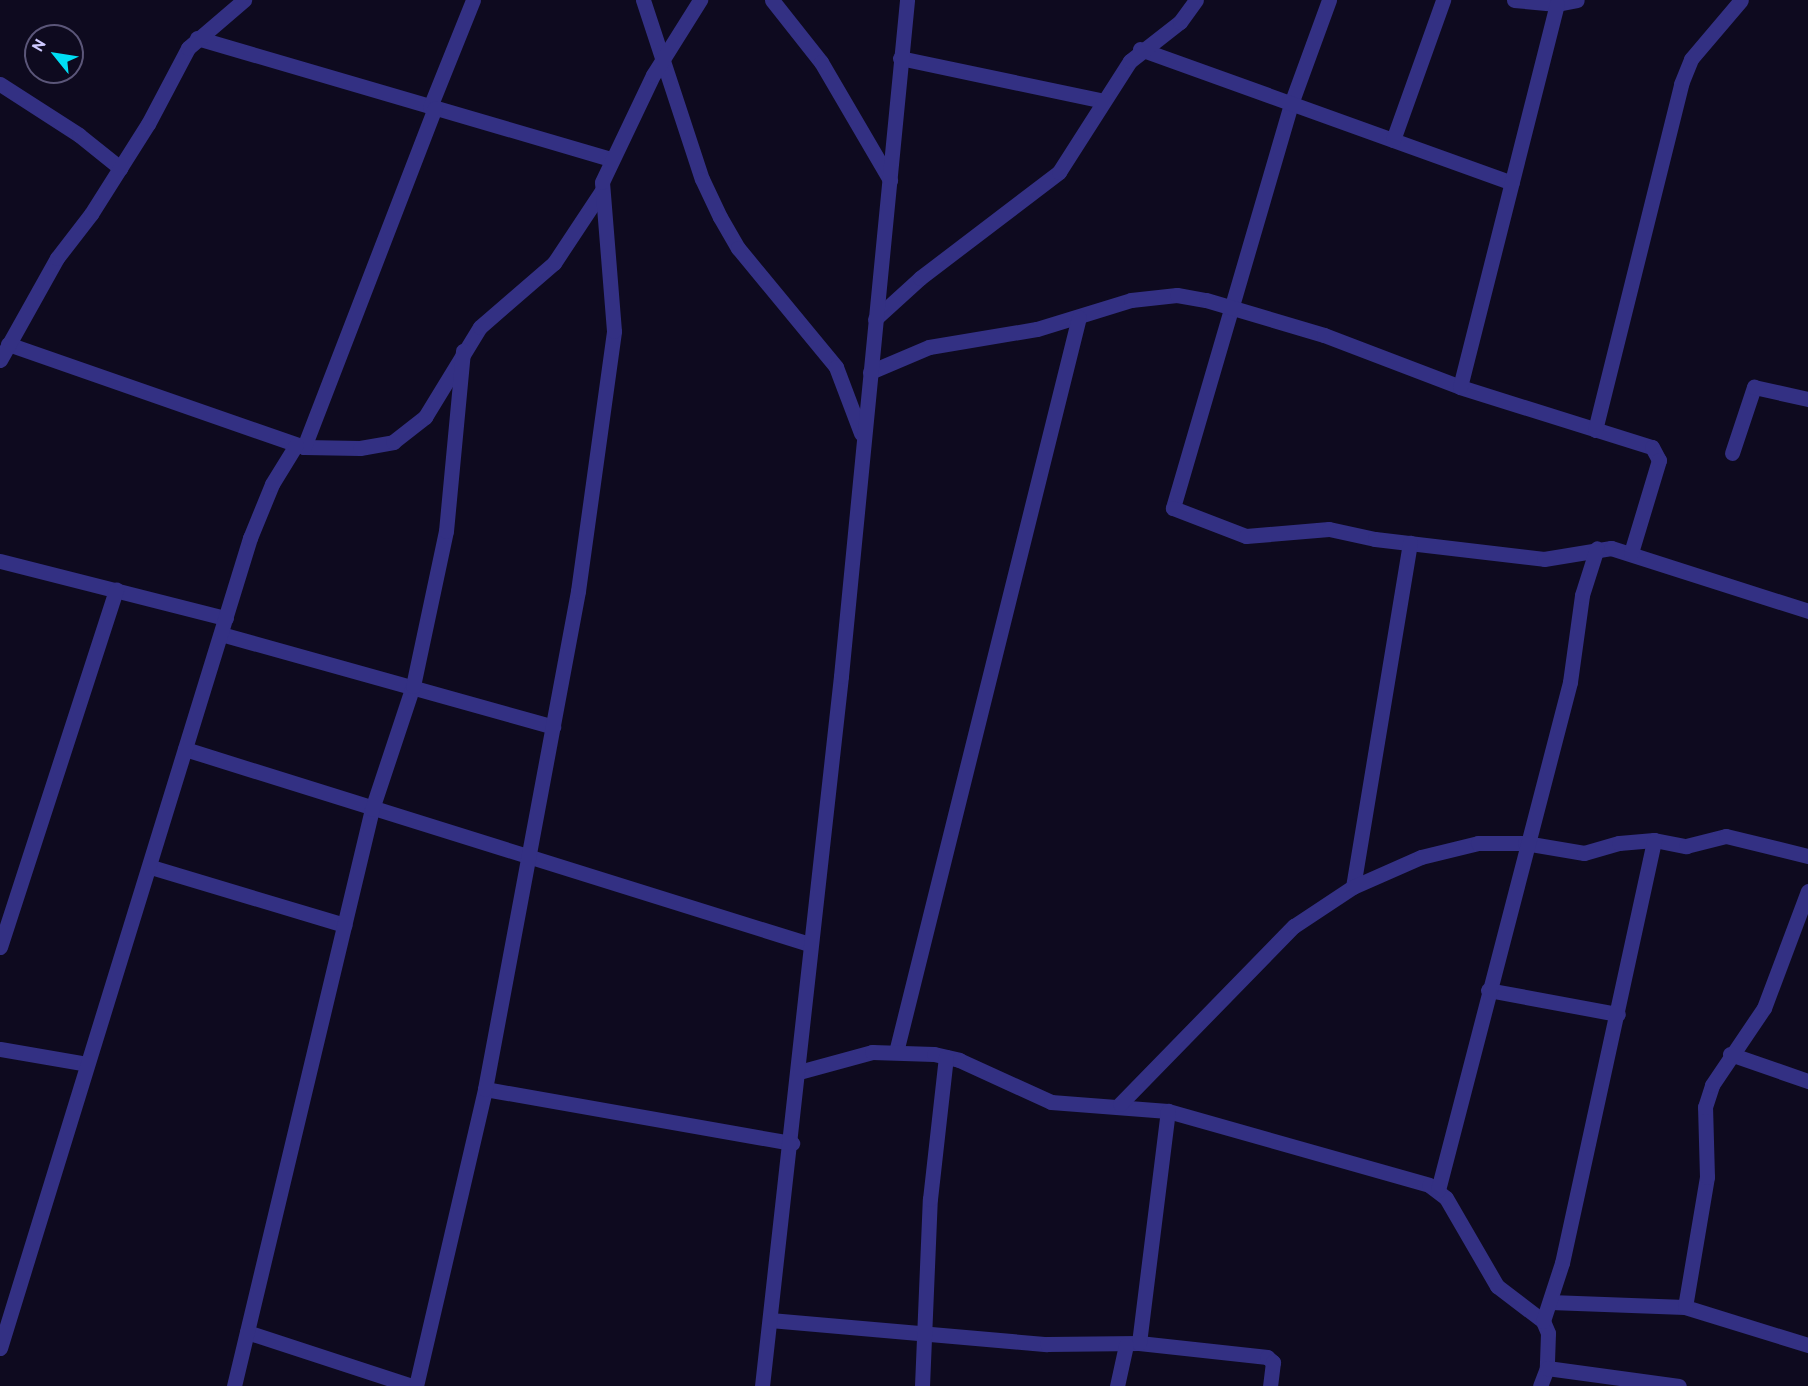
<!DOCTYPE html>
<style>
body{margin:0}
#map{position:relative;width:1808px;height:1386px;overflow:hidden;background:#0e0a1f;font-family:Overpass,sans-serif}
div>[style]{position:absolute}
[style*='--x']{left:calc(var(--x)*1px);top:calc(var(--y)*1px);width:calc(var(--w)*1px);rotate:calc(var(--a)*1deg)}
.minor>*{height:15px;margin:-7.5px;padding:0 7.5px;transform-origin:7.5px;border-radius:7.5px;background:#333083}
span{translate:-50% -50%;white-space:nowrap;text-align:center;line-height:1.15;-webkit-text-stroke:6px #0e0a1f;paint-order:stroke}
.north{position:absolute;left:24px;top:24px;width:60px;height:60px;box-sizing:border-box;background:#0e0a1f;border:2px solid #5b5679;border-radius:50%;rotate:300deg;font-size:16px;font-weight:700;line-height:24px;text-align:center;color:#cec9ff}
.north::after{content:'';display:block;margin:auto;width:21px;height:27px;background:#00def4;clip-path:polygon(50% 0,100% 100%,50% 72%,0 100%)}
</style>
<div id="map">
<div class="minor">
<i style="--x:643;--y:0;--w:188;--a:71.8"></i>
<i style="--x:702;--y:179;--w:42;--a:64.7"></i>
<i style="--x:720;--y:217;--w:36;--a:60"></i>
<i style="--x:738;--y:248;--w:154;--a:50.5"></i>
<i style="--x:836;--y:367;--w:71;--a:69.3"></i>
<i style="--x:772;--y:0;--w:79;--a:51.7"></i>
<i style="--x:821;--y:62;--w:137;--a:59.7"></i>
<i style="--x:1329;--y:0;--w:111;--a:110.1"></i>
<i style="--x:1291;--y:104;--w:421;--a:106.3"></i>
<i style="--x:1173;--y:508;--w:78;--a:21"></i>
<i style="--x:1246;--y:536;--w:83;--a:-4.8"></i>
<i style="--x:1329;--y:529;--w:47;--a:12.3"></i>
<i style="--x:1375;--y:539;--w:170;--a:6.7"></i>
<i style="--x:1544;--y:559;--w:68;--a:-9.3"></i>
<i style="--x:1611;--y:548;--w:207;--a:17.7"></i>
<i style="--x:1514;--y:0;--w:43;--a:5.3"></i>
<i style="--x:1557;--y:4;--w:20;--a:-11"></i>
<i style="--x:197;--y:38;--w:430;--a:16.3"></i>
<i style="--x:1140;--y:49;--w:395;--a:19.8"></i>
<i style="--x:900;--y:58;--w:208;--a:11.9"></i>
<i style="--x:0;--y:84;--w:94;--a:32.8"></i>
<i style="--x:79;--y:135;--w:53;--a:38.8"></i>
<i style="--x:430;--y:107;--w:115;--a:-68.1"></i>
<i style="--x:1393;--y:140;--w:149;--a:-70.3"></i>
<i style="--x:875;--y:319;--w:61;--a:-42.3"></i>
<i style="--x:920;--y:278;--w:175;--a:-37.3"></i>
<i style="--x:1059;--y:172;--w:132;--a:-57.4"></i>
<i style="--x:1130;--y:61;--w:63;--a:-38"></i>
<i style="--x:1180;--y:22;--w:27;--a:-54"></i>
<i style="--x:8;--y:344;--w:313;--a:19.2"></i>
<i style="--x:304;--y:447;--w:56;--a:1"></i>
<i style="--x:360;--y:448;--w:34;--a:-10"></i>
<i style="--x:393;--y:442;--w:41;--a:-38"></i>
<i style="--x:425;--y:417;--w:105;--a:-58.6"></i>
<i style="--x:480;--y:327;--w:98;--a:-40.9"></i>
<i style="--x:554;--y:263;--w:85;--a:-56.5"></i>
<i style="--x:0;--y:360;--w:117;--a:-60.8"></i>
<i style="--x:57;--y:258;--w:56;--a:-52.3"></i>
<i style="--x:91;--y:214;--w:107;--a:-57.7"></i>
<i style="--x:148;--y:124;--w:86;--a:-62.2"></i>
<i style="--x:188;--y:48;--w:74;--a:-40.6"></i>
<i style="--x:870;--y:372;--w:64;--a:-23"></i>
<i style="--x:929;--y:347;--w:109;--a:-9.5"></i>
<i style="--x:1037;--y:329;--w:98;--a:-17.1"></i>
<i style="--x:1131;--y:300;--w:46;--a:-6.2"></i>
<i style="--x:1177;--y:295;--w:29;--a:10"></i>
<i style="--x:1206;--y:300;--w:123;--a:16.5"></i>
<i style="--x:1324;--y:335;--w:146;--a:20.9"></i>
<i style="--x:1460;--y:387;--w:201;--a:17.4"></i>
<i style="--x:1652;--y:447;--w:15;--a:62"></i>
<i style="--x:1659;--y:460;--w:97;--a:106.8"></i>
<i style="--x:1460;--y:387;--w:395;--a:-75.8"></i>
<i style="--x:1595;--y:430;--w:357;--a:-76"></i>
<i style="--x:1681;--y:84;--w:27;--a:-68"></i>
<i style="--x:1691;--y:59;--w:77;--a:-49.7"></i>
<i style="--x:304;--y:447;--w:363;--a:-68.9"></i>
<i style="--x:1732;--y:453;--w:70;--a:-71.6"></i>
<i style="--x:1754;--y:387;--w:55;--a:12.5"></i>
<i style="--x:0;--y:561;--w:233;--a:14.2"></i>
<i style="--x:221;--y:634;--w:345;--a:15.6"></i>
<i style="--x:185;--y:749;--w:654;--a:17.35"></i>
<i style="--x:151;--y:867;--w:202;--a:16.7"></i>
<i style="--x:1353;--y:887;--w:349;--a:-80.6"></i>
<i style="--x:0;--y:947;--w:376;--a:-72"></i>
<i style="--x:1488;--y:990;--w:132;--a:10.5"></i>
<i style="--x:0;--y:1049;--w:88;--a:9.8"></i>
<i style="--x:896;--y:1052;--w:757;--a:-76.02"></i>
<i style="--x:1730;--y:1054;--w:83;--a:19.1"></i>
<i style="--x:799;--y:1072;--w:76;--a:-15.3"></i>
<i style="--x:872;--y:1052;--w:62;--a:1.8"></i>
<i style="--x:934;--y:1054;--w:26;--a:13"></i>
<i style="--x:959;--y:1060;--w:101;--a:24.5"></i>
<i style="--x:1051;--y:1102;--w:117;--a:4.4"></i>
<i style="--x:1168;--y:1111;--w:271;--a:15.8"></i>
<i style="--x:1429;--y:1185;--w:21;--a:37"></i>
<i style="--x:1446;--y:1198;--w:102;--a:59.9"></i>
<i style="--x:1497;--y:1286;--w:58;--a:37.3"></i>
<i style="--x:1543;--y:1321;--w:13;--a:67"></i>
<i style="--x:1548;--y:1333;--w:35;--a:92"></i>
<i style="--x:1547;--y:1368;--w:19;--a:111"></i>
<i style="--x:485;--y:1089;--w:312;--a:10"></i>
<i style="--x:1120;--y:1104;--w:249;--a:-45.7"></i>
<i style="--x:1294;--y:926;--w:71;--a:-33.5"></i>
<i style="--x:1353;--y:887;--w:74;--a:-23.8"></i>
<i style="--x:1421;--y:857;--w:59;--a:-13.8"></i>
<i style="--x:1478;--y:843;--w:47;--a:0"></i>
<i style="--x:1525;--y:843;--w:60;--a:9.6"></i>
<i style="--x:1584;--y:853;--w:36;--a:-16"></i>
<i style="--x:1619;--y:843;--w:35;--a:-5"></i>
<i style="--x:1654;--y:840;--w:33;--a:11"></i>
<i style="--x:1686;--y:846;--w:41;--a:-14"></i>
<i style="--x:1726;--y:836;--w:84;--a:13.7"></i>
<i style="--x:1438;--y:1190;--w:525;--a:-75.43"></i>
<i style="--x:1570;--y:682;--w:88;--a:-82.1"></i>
<i style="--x:1582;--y:595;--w:49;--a:-72.3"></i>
<i style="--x:1550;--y:1302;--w:135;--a:2.1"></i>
<i style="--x:1685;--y:1307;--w:129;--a:17.2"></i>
<i style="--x:1685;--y:1307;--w:132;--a:-80.4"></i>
<i style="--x:1707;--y:1177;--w:70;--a:-91.6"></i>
<i style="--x:1705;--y:1107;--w:23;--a:-72"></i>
<i style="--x:1712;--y:1085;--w:93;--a:-56"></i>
<i style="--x:1764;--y:1008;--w:125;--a:-69.4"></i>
<i style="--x:770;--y:1320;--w:278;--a:5"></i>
<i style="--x:1047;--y:1344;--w:92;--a:-0.6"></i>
<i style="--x:1139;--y:1343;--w:129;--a:6.2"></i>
<i style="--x:1267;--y:1357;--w:8;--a:40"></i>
<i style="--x:1273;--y:1362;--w:24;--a:97"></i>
<i style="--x:1543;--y:1321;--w:61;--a:-71.9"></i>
<i style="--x:1562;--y:1263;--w:433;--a:-77.7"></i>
<i style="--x:247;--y:1332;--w:174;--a:18.1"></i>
<i style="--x:1139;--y:1343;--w:234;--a:-82.9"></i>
<i style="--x:0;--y:1348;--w:848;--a:-72.85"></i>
<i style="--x:250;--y:538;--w:58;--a:-67.8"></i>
<i style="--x:272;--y:484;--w:46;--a:-58.4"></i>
<i style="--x:1547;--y:1368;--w:133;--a:7.8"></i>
<i style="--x:234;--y:1386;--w:593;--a:-76.55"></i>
<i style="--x:372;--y:809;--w:130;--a:-71.6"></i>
<i style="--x:413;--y:686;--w:158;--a:-78"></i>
<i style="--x:446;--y:531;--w:181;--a:-84.6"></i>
<i style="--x:416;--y:1386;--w:305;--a:-76.9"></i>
<i style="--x:485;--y:1089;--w:507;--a:-79.42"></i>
<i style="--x:578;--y:591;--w:262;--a:-82.1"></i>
<i style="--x:614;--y:331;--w:149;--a:-94.6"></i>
<i style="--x:602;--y:182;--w:119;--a:-64.5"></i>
<i style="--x:653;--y:75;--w:89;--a:-57.9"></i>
<i style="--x:762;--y:1386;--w:714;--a:-83.65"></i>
<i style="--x:841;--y:676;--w:679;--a:-84.42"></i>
<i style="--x:922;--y:1386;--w:187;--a:-87.6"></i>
<i style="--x:930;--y:1199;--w:143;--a:-83.6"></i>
<i style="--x:1117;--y:1386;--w:42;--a:-77.6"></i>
</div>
<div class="north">N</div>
</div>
